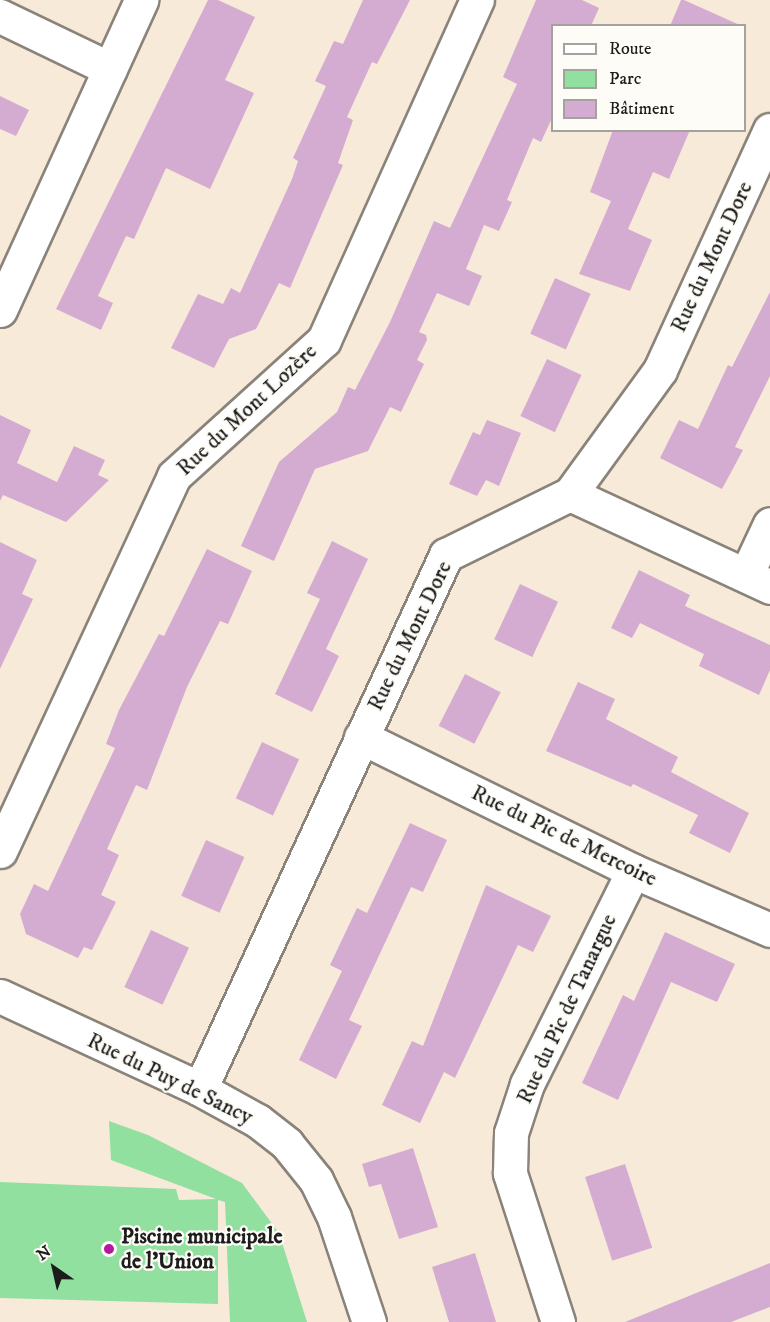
<!DOCTYPE html>
<meta charset="utf-8">
<style>
body{margin:0}
#map{position:relative;width:770px;height:1322px;overflow:hidden;background:#f8ead8;font-family:"IM FELL DW Pica",serif}
div>[style]{position:absolute}
[style*='--x']{left:calc(var(--x)*1px);top:calc(var(--y)*1px);width:calc(var(--w)*1px);rotate:calc(var(--a)*1deg)}
.green>*{inset:0;background:#91e09f}
.building>*{inset:0;background:#d4acd2;transform-origin:0 0}
.roads{filter:drop-shadow(2px 0 #8a837a) drop-shadow(-2px 0 #8a837a) drop-shadow(0 2px #8a837a) drop-shadow(0 -2px #8a837a)}
.street>*{height:33px;margin:-16.5px;padding:0 16.5px;transform-origin:16.5px;border-radius:16.5px;background:#fff}
.dots>*{width:16px;height:16px;translate:-50% -50%;box-sizing:border-box;border:3px solid #fdfcf7;border-radius:50%}
span{translate:-50% -50%;white-space:nowrap;text-align:center;line-height:1.15;-webkit-text-stroke:4.5px #fdfcf7;paint-order:stroke}
.street-label{font-size:22px;color:#1c1c1c}
.poi-label{font-size:22px;color:#1c1c1c;font-weight:700}
.left{translate:0 -50%;text-align:left}
.legend{position:absolute;left:551px;top:24px;width:195px;height:108px;box-sizing:border-box;background:#fdfcf7;border:2px solid #a3a29f;margin:0;padding:8px 10px;list-style:none;font-size:18px;color:#1c1c1c}
.legend li{display:flex;align-items:center;gap:12px;height:30px}
.legend b{width:30px;border:2px solid #a3a29f}
.north{position:absolute;left:24px;top:1238px;width:60px;height:60px;-webkit-text-stroke:4px #fdfcf7;paint-order:stroke;rotate:326deg;font-size:16px;font-weight:700;line-height:24px;text-align:center;color:#1c1c1c}
.north::after{content:'';display:block;margin:auto;width:21px;height:27px;background:#1c1c1c;clip-path:polygon(50% 0,100% 100%,50% 72%,0 100%)}
</style>
<div id="map">
<div class="green">
<i style="clip-path:polygon(109px 1121px,148px 1135px,242px 1183px,279px 1233px,307px 1322px,230px 1322px,225px 1202px,218px 1200px,218px 1304px,0 1298px,0 1182px,176px 1189px,179px 1200px,216px 1199px,111px 1160px)"></i>
</div>
<div class="building">
<i style="clip-path:polygon(208px 0,218px 0,255px 17px,225px 80px,254px 93px,210px 189px,166px 168px,134px 239px,126px 236px,98px 296px,113px 303px,101px 330px,56px 309px)"></i>
<i style="clip-path:polygon(363px 0,410px 0,377px 64px,372px 62px,347px 117px,353px 120px,338px 163px,343px 165px,290px 288px,279px 283px,256px 329px,229px 339px,214px 368px,171px 348px,198px 294px,223px 304px,231px 288px,240px 293px,292px 179px,298px 161px,293px 158px,326px 86px,315px 81px,334px 41px,343px 44px)"></i>
<i style="clip-path:polygon(536px 0,582px 0,599px 8px,591px 26px,552px 26px,552px 118px,541px 142px,533px 138px,507px 200px,512px 202px,499px 231px,484px 225px,466px 269px,482px 276px,469px 306px,437px 293px,419px 332px,426px 335px,427px 340px,417px 360px,424px 364px,401px 412px,390px 407px,368px 451px,315px 469px,274px 561px,241px 546px,279px 462px,337px 412px,348px 387px,355px 390px,390px 322px,434px 221px,450px 228px,517px 84px,503px 77px)"></i>
<i style="clip-path:polygon(681px 0,684px 0,742px 26px,670px 26px)"></i>
<i style="clip-path:polygon(0 96px,29px 110px,16px 136px,0 129px)"></i>
<i style="clip-path:polygon(613px 130px,690px 130px,669px 179px,653px 172px,628px 229px,652px 240px,630px 291px,579px 274px,611px 201px,590px 192px)"></i>
<i style="left:555px;top:278px;width:39px;height:61px;rotate:24deg"></i>
<i style="clip-path:polygon(770px 292px,770px 376px,735px 447px,743px 450px,722px 489px,660px 458px,679px 420px,698px 429px,728px 365px,732px 367px)"></i>
<i style="left:547px;top:359px;width:38px;height:63px;rotate:25deg"></i>
<i style="clip-path:polygon(0 415px,31px 430px,17px 463px,57px 482px,74px 446px,105px 460px,98px 475px,109px 480px,66px 522px,3px 495px,0 501px)"></i>
<i style="clip-path:polygon(487px 420px,521px 433px,499px 486px,486px 480px,477px 496px,449px 484px,473px 432px,480px 435px)"></i>
<i style="clip-path:polygon(332px 541px,368px 559px,326px 649px,339px 656px,312px 712px,275px 694px,320px 599px,307px 593px)"></i>
<i style="clip-path:polygon(0 542px,37px 560px,22px 594px,33px 599px,0 669px)"></i>
<i style="clip-path:polygon(207px 549px,252px 571px,228px 624px,220px 621px,187px 687px,147px 790px,136px 785px,107px 849px,119px 855px,101px 895px,116px 902px,92px 950px,84px 947px,78px 958px,26px 934px,20px 914px,34px 884px,48px 891px,115px 748px,106px 744px,119px 710px,159px 634px,164px 636px)"></i>
<i style="clip-path:polygon(639px 570px,690px 595px,685px 606px,770px 645px,770px 670px,759px 695px,699px 666px,704px 654px,640px 623px,632px 638px,611px 628px)"></i>
<i style="left:520px;top:584px;width:42px;height:61px;rotate:25deg"></i>
<i style="left:465px;top:674px;width:40px;height:58px;rotate:27deg"></i>
<i style="clip-path:polygon(578px 682px,615px 699px,606px 719px,678px 757px,671px 772px,749px 813px,730px 853px,689px 833px,698px 815px,633px 784px,631px 787px,546px 751px)"></i>
<i style="left:262px;top:742px;width:41px;height:62px;rotate:25deg"></i>
<i style="clip-path:polygon(410px 823px,447px 840px,423px 892px,411px 887px,349px 1020px,362px 1026px,336px 1079px,299px 1060px,342px 971px,330px 965px,357px 908px,367px 913px)"></i>
<i style="left:206px;top:840px;width:42px;height:61px;rotate:24deg"></i>
<i style="clip-path:polygon(486px 885px,551px 916px,533px 952px,518px 945px,455px 1078px,444px 1072px,420px 1123px,382px 1105px,412px 1041px,423px 1046px)"></i>
<i style="left:151px;top:930px;width:42px;height:63px;rotate:25deg"></i>
<i style="clip-path:polygon(665px 932px,735px 964px,717px 1002px,671px 982px,618px 1100px,582px 1083px,623px 995px,634px 1001px)"></i>
<i style="clip-path:polygon(413px 1148px,438px 1227px,399px 1239px,381px 1184px,369px 1187px,362px 1164px)"></i>
<i style="left:625px;top:1164px;width:88px;height:42px;rotate:72deg"></i>
<i style="clip-path:polygon(475px 1253px,496px 1322px,449px 1322px,432px 1267px)"></i>
<i style="clip-path:polygon(770px 1263px,770px 1307px,731px 1322px,625px 1322px)"></i>
</div>
<div class="roads">
<div class="street">
<i style="--x:0;--y:16;--w:122;--a:25.7"></i>
<i style="--x:0;--y:310;--w:341;--a:-65.5"></i>
<i style="--x:570;--y:494;--w:221;--a:24.9"></i>
<i style="--x:746;--y:575;--w:56;--a:-64.8"></i>
<i style="--x:361;--y:737;--w:303;--a:26.2"></i>
<i style="--x:633;--y:871;--w:149;--a:23.3"></i>
<i style="--x:0;--y:851;--w:413;--a:-65.1"></i>
<i style="--x:174;--y:476;--w:202;--a:-42.2"></i>
<i style="--x:324;--y:340;--w:373;--a:-65.8"></i>
<i style="--x:0;--y:996;--w:221;--a:24.9"></i>
<i style="--x:200;--y:1089;--w:66;--a:28.9"></i>
<i style="--x:258;--y:1121;--w:37;--a:38"></i>
<i style="--x:287;--y:1144;--w:46;--a:51.1"></i>
<i style="--x:316;--y:1180;--w:41;--a:64.1"></i>
<i style="--x:334;--y:1217;--w:111;--a:71.6"></i>
<i style="--x:200;--y:1089;--w:588;--a:-65.27"></i>
<i style="--x:446;--y:555;--w:138;--a:-26.2"></i>
<i style="--x:570;--y:494;--w:153;--a:-54"></i>
<i style="--x:660;--y:370;--w:264;--a:-65.4"></i>
<i style="--x:558;--y:1322;--w:157;--a:-107.9"></i>
<i style="--x:510;--y:1173;--w:40;--a:-88.6"></i>
<i style="--x:511;--y:1133;--w:52;--a:-71.9"></i>
<i style="--x:527;--y:1084;--w:238;--a:-63.5"></i>
</div>
</div>
<div class="dots">
<i style="left:109px;top:1249px;background:#b5179e"></i>
</div>
<div class="street-label">
<span style="left:712px;top:257px;rotate:-65deg">Rue du Mont Dore</span>
<span style="left:247px;top:410px;rotate:-43deg">Rue du Mont Lozère</span>
<span style="left:410px;top:636px;rotate:-64deg">Rue du Mont Dore</span>
<span style="left:564px;top:836px;rotate:26deg">Rue du Pic de Mercoire</span>
<span style="left:567px;top:1009px;rotate:-65deg">Rue du Pic de Tanargue</span>
<span style="left:170px;top:1079px;rotate:26deg">Rue du Puy de Sancy</span>
</div>
<div class="poi-label">
<span class="left" style="left:121px;top:1249px">Piscine municipale<br>de l'Union</span>
</div>
<ul class="legend">
<li><b style="height:8px;background:#fff"></b>Route</li>
<li><b style="height:16px;background:#91e09f"></b>Parc</li>
<li><b style="height:16px;background:#d4acd2"></b>Bâtiment</li>
</ul>
<div class="north">N</div>
</div>
